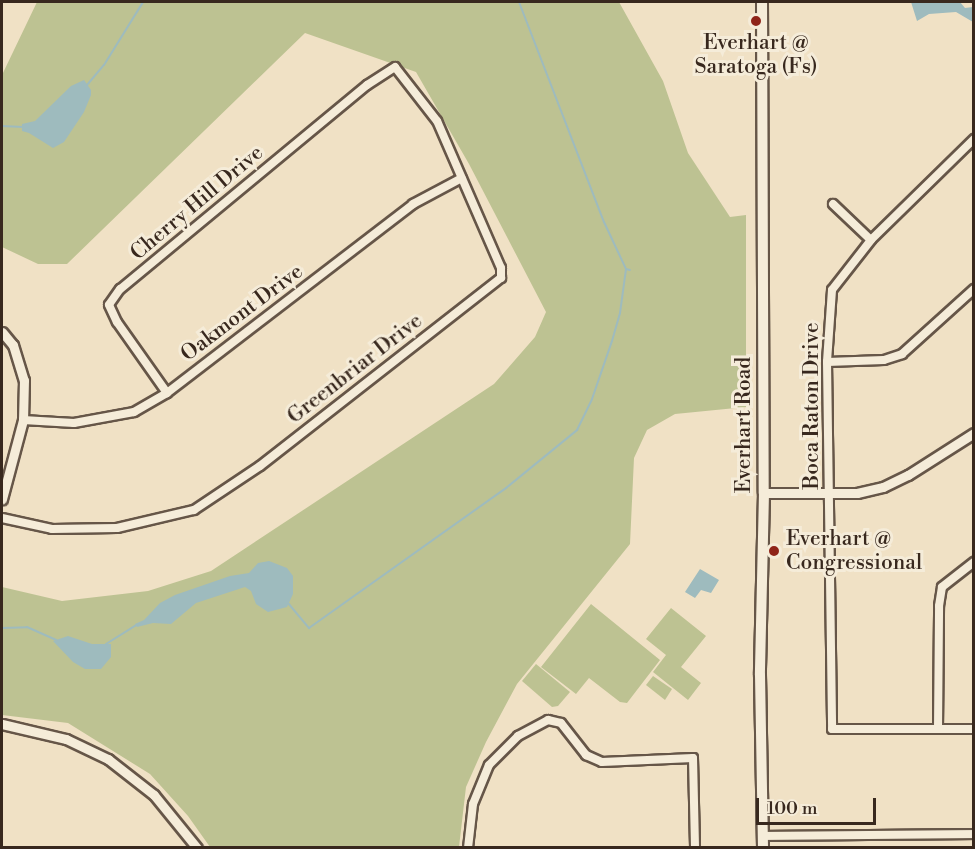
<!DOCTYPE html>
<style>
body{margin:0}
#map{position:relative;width:975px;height:849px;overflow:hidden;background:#f0e1c5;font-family:"Libre Bodoni",serif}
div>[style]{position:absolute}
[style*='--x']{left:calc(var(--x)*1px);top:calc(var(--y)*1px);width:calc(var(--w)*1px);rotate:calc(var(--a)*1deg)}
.green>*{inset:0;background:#bdc292}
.water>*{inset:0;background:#9ebbbe}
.stream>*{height:2px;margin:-1px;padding:0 1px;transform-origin:1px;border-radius:1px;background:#9ebbbe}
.roads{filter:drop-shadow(2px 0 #665648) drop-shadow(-2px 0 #665648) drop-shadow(0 2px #665648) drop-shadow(0 -2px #665648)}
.minor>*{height:8px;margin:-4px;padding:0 4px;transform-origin:4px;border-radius:4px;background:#f5ecd9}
.tertiary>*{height:9px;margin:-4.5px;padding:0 4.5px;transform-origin:4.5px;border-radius:4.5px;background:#f5ecd9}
.secondary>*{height:10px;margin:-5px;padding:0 5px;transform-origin:5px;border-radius:5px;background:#f5ecd9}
.dots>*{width:16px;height:16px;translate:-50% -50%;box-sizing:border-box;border:3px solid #f5ecd9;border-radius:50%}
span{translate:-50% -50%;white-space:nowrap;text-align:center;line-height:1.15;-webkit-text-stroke:6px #f5ecd9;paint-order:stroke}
.poi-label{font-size:21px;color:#38281e}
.left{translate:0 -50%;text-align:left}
.street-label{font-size:21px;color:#38281e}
.frame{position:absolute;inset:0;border:3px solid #38281e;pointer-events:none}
.scale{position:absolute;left:756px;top:798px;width:120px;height:27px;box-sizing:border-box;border:3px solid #38281e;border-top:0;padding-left:8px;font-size:18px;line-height:21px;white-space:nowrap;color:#38281e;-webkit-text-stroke:4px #f5ecd9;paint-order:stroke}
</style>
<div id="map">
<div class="green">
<i style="clip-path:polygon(37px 2px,619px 2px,663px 81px,688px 153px,730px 217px,746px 215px,746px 407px,675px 414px,647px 430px,634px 458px,630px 544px,517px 684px,486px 742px,466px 787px,459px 847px,210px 847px,188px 816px,150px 774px,68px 723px,2px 715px,2px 587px,62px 601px,148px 591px,211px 571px,494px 384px,535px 337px,546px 312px,469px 164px,416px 72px,305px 33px,67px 264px,38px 264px,2px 247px,2px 75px)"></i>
<i style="clip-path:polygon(591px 604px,660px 660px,627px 703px,620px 702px,589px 678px,576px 694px,541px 667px)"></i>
<i style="clip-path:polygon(671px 608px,706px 636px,681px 667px,701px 683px,688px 700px,653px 672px,666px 655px,646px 639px)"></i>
<i style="clip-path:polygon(536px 664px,570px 692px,558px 706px,552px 707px,522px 681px)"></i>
<i style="clip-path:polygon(653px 676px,672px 689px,665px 700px,646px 685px)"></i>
</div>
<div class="water">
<i style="clip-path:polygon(911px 2px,960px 2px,965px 8px,973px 7px,973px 22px,956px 12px,929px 14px,917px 21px)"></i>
<i style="clip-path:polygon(84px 80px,91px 90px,91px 95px,84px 112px,64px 142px,53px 148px,29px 133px,22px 131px,22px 124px,35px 121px,71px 86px)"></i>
<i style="clip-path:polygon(269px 561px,287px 568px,293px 576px,293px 594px,287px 607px,268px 612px,256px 604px,251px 591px,245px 587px,196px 603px,171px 624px,153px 623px,137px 627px,135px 624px,144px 620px,160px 603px,175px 595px,230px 576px,249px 573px,258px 563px)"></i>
<i style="clip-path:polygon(700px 569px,719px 580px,711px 593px,701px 590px,695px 598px,685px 592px)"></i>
<i style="clip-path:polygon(68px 636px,92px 644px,111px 644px,111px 657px,101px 669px,85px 669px,73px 662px,53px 641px)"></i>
</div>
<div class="stream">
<i style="--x:519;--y:2;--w:236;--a:68.9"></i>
<i style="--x:604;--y:222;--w:52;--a:64.9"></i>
<i style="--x:87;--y:85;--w:26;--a:-50"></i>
<i style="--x:104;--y:65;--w:74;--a:-58.2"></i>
<i style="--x:2;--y:126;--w:21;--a:3"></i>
<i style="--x:288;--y:603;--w:33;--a:50"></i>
<i style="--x:309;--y:628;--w:242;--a:-35.4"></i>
<i style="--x:506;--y:488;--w:92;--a:-39.2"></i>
<i style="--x:577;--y:430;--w:34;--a:-64"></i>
<i style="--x:592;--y:399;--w:61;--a:-71"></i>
<i style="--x:612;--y:341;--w:29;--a:-74"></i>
<i style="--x:620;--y:313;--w:44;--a:-82.2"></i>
<i style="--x:626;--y:269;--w:4;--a:14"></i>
<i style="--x:2;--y:628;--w:25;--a:-2"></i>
<i style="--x:27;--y:627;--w:32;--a:24"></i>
<i style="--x:106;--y:644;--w:36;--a:-32"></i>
</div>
<div class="roads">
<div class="minor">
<i style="--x:974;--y:139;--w:144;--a:135.6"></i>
<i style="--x:871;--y:240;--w:63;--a:128"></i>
<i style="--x:832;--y:290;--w:72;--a:94"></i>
<i style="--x:827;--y:362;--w:367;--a:89.2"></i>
<i style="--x:832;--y:729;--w:142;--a:0"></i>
<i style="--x:833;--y:204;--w:52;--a:43.5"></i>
<i style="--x:827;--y:362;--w:57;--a:-2"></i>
<i style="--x:884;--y:360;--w:19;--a:-18"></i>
<i style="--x:902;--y:354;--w:97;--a:-42.1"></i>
<i style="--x:23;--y:420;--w:51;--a:3.4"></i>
<i style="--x:74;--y:423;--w:61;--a:-10.4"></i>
<i style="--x:134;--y:412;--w:38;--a:-30"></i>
<i style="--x:167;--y:393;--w:310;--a:-37.5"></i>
<i style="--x:413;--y:204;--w:55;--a:-28"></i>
<i style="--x:2;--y:518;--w:51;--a:12.4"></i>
<i style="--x:52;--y:529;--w:65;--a:-0.9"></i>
<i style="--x:117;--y:528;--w:79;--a:-13.2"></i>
<i style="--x:194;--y:510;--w:79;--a:-33.7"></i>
<i style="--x:260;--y:466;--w:306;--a:-38"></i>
<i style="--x:501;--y:278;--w:10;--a:-90"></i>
<i style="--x:501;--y:268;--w:160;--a:-113.5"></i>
<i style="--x:437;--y:121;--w:68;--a:-127.9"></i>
<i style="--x:395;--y:67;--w:33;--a:147"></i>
<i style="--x:367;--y:85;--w:320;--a:140.4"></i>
<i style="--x:120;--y:289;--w:19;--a:125"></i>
<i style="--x:109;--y:305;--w:19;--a:65"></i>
<i style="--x:117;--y:322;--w:87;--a:54.8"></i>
<i style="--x:938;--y:729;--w:123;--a:-89.5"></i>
<i style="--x:939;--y:606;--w:19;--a:-81"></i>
<i style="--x:942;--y:587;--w:41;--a:-38"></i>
<i style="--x:763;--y:836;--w:211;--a:-0.5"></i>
<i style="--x:468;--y:848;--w:44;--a:-83.5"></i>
<i style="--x:473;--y:804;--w:42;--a:-67.7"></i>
<i style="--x:489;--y:765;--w:41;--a:-45"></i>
<i style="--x:518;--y:736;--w:34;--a:-28"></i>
<i style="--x:548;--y:720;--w:13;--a:13"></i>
<i style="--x:561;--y:723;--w:41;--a:52"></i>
<i style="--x:586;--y:755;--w:17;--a:24"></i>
<i style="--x:602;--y:762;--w:91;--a:-2.5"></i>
<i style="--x:693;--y:758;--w:90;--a:88.7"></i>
</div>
<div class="tertiary">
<i style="--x:2;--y:332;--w:17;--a:50"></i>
<i style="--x:13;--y:345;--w:37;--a:73"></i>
<i style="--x:24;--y:380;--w:40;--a:91.4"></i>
<i style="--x:23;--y:420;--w:82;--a:104.9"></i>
<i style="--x:764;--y:493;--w:93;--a:0"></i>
<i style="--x:857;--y:493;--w:27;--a:-13"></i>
<i style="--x:883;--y:487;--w:28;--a:-26"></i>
<i style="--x:908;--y:475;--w:78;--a:-32.5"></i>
<i style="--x:2;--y:724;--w:66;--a:13.2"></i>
<i style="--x:66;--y:739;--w:47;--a:25.5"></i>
<i style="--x:108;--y:759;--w:58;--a:38"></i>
<i style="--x:154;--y:795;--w:68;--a:50.9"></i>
</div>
<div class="secondary">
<i style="--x:762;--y:2;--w:491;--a:89.8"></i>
<i style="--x:764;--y:493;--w:182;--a:91.3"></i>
<i style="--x:760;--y:675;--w:173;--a:89"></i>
</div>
</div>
<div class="dots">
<i style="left:756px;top:21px;background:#8f2418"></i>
<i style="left:774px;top:551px;background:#8f2418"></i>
</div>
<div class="poi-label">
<span style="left:756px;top:55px">Everhart @<br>Saratoga (Fs)</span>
<span class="left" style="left:786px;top:551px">Everhart @<br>Congressional</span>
</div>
<div class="street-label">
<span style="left:197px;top:203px;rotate:-40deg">Cherry Hill Drive</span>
<span style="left:242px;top:313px;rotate:-37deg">Oakmont Drive</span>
<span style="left:355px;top:369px;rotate:-38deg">Greenbriar Drive</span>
<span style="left:812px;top:406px;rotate:-90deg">Boca Raton Drive</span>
<span style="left:744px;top:425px;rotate:-90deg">Everhart Road</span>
</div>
<div class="frame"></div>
<div class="scale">100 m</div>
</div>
